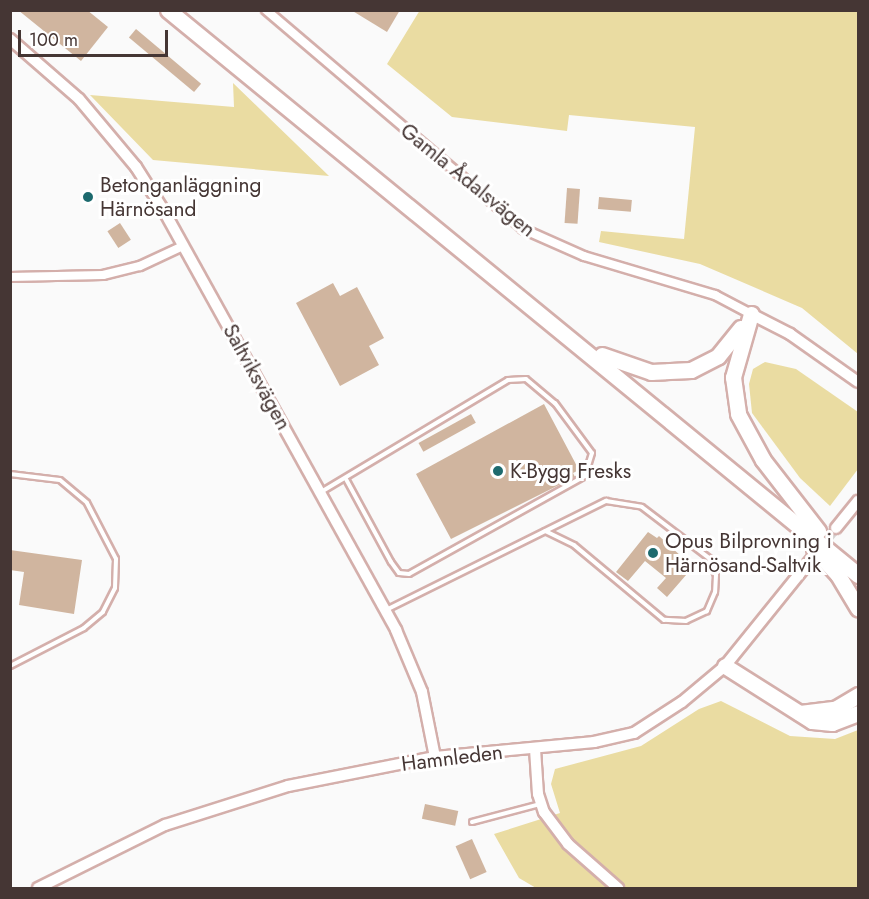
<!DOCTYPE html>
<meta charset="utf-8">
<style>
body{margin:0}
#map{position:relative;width:869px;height:899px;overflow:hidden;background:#fafafa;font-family:Jost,sans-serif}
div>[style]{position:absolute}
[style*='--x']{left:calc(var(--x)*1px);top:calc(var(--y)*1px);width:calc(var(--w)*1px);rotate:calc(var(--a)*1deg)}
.green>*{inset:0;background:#eadca2}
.building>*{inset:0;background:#d0b59f;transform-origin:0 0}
.secondary-tunnel>*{height:10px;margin-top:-5px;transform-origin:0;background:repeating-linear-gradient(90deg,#d6d3d2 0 10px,transparent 0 15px)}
.roads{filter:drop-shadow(2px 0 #d4afab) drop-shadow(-2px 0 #d4afab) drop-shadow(0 2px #d4afab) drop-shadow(0 -2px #d4afab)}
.lane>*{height:4px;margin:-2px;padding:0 2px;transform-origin:2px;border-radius:2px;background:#fff}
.street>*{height:8px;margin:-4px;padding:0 4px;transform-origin:4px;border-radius:4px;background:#fff}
.secondary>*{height:10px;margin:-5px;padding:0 5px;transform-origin:5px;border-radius:5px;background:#fff}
.highway>*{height:15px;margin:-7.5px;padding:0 7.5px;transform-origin:7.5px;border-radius:7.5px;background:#fff}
.dots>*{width:16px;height:16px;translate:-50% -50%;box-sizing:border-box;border:3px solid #fff;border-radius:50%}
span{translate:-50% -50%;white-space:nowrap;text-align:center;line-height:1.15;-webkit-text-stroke:6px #fff;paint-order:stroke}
.street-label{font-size:21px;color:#453634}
.poi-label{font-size:21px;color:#453634}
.left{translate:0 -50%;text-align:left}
.frame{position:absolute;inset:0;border:12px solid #453634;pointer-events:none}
.scale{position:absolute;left:18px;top:30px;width:150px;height:27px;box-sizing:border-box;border:3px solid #453634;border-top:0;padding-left:8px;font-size:18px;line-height:21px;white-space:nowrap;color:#453634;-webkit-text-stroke:4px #fff;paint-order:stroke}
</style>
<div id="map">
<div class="green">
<i style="clip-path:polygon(420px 10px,858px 11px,858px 354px,802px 308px,700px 264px,599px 242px,601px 231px,684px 239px,695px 127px,569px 115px,567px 131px,452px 117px,387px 64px)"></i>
<i style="clip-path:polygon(233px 83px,329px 176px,153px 160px,90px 95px,234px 107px)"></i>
<i style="clip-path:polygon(765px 362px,796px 369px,858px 412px,858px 469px,830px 506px,800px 478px,752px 413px,749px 384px,753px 369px)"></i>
<i style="clip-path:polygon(721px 701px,790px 736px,835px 739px,858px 730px,858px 888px,536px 888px,519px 878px,494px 834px,560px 813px,551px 784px,555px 769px,641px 746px,699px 709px)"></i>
</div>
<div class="building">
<i style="clip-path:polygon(18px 10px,87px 10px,108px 27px,81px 61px)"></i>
<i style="clip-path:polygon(351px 10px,400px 10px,387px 32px)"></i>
<i style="left:136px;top:29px;width:85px;height:11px;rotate:40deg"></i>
<i style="left:567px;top:188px;width:13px;height:35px;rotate:4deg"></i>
<i style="left:599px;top:197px;width:33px;height:12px;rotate:5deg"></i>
<i style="left:120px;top:223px;width:20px;height:15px;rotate:57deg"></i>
<i style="clip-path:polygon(333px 283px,340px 296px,357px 287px,384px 338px,369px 346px,379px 365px,340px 386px,296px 303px)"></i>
<i style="clip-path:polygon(544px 404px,579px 470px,573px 473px,575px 477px,451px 539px,416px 474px)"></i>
<i style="left:471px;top:414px;width:10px;height:60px;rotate:61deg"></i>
<i style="clip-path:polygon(648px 532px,657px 538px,659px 536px,693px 567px,667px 597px,657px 588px,666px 578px,645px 561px,628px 581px,616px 572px)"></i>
<i style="clip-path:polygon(10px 550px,82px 560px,74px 614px,19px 605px,24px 572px,10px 570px)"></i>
<i style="left:425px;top:804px;width:34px;height:15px;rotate:12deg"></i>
<i style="left:472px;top:839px;width:36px;height:18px;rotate:66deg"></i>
</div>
<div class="secondary-tunnel">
<i style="--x:819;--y:549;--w:27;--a:-51"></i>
</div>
<div class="roads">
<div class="lane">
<i style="--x:10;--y:474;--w:50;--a:6.8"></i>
<i style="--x:60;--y:480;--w:35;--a:40"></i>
<i style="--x:87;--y:503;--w:63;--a:62.6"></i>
<i style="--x:116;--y:559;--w:29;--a:92"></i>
<i style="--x:115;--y:588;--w:27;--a:117"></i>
<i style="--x:103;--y:612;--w:25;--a:140"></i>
<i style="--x:84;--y:628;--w:83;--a:152.8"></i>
<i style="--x:321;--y:492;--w:218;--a:-30.9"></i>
<i style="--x:508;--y:380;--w:18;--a:-3"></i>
<i style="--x:526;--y:379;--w:38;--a:40"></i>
<i style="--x:555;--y:403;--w:62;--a:53.5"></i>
<i style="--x:592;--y:453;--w:24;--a:107"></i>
<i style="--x:585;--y:476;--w:201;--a:150.9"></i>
<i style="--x:409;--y:574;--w:10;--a:-174"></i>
<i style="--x:399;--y:573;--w:14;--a:-126"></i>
<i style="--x:391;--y:562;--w:94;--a:-118.5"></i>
<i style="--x:386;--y:610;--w:246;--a:-26.4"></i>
<i style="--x:606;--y:501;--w:36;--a:9"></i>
<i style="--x:642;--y:507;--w:84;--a:37.3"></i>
<i style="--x:709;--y:558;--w:18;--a:68"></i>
<i style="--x:716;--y:575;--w:17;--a:93"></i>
<i style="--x:715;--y:592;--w:21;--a:113"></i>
<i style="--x:707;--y:611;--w:23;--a:155"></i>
<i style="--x:686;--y:621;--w:22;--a:-177"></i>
<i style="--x:664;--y:620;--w:117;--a:-140.2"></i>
<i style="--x:574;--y:545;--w:32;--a:-154"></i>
<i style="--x:472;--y:822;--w:70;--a:-14.8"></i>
</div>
<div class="street">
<i style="--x:266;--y:10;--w:338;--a:40.4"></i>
<i style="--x:523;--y:229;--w:67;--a:23.9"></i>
<i style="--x:584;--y:256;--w:137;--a:16.6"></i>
<i style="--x:715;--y:295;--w:41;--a:27.8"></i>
<i style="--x:10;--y:277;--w:93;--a:-1.2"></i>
<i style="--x:103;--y:275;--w:38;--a:-14"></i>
<i style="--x:140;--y:266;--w:47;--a:-24.9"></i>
</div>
<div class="secondary">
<i style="--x:10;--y:39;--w:91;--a:41"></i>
<i style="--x:79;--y:99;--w:89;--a:50"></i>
<i style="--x:136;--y:167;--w:52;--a:57.5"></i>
<i style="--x:164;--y:211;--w:479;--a:61"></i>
<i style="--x:396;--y:630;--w:67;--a:67.2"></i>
<i style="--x:422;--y:692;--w:66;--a:78.7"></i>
<i style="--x:751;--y:314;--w:44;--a:27.1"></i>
<i style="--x:790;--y:334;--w:83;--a:35.2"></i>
<i style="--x:836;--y:528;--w:35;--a:-51"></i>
<i style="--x:535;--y:749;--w:45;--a:86.2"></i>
<i style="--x:538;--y:794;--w:19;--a:72"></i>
<i style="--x:544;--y:812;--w:40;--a:53"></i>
<i style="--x:568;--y:844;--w:67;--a:41.3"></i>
<i style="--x:38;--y:888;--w:142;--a:-26.4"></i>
<i style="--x:165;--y:825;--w:129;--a:-17.6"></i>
<i style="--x:288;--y:786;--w:150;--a:-11.2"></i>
<i style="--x:435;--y:757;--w:160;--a:-5.4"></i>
<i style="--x:594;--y:742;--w:41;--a:-12.7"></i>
<i style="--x:634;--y:733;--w:57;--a:-32.9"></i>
<i style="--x:682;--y:702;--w:56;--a:-39.9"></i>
<i style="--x:725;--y:666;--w:140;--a:-51.1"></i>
</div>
<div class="highway">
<i style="--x:168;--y:10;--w:892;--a:39.31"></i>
<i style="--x:751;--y:314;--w:66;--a:105.9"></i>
<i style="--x:733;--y:377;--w:37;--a:82"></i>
<i style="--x:738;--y:414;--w:52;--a:61.5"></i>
<i style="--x:763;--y:460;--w:90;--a:52.2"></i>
<i style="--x:602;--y:355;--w:52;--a:19.1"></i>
<i style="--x:651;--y:372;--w:40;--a:-2.9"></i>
<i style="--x:691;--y:370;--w:30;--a:-27"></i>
<i style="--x:718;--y:356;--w:36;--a:-51"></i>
<i style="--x:814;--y:549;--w:35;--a:47"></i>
<i style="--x:838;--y:575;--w:39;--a:59"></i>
<i style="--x:725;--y:666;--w:103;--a:32.3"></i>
<i style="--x:812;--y:721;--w:20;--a:6"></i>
<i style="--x:832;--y:723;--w:28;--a:-21"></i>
<i style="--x:800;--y:713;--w:35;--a:-7"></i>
<i style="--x:835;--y:709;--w:27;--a:-31"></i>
</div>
</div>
<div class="dots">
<i style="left:88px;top:197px;background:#1d6a6e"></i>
<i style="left:498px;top:471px;background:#1d6a6e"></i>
<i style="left:653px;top:553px;background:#1d6a6e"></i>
</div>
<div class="street-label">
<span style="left:468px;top:180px;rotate:39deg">Gamla Ådalsvägen</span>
<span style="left:257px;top:377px;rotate:61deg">Saltviksvägen</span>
<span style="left:452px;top:758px;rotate:-7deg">Hamnleden</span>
</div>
<div class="poi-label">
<span class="left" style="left:100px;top:197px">Betonganläggning<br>Härnösand</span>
<span class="left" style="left:510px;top:471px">K-Bygg Fresks</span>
<span class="left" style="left:665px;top:553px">Opus Bilprovning i<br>Härnösand-Saltvik</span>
</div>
<div class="frame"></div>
<div class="scale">100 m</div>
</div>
